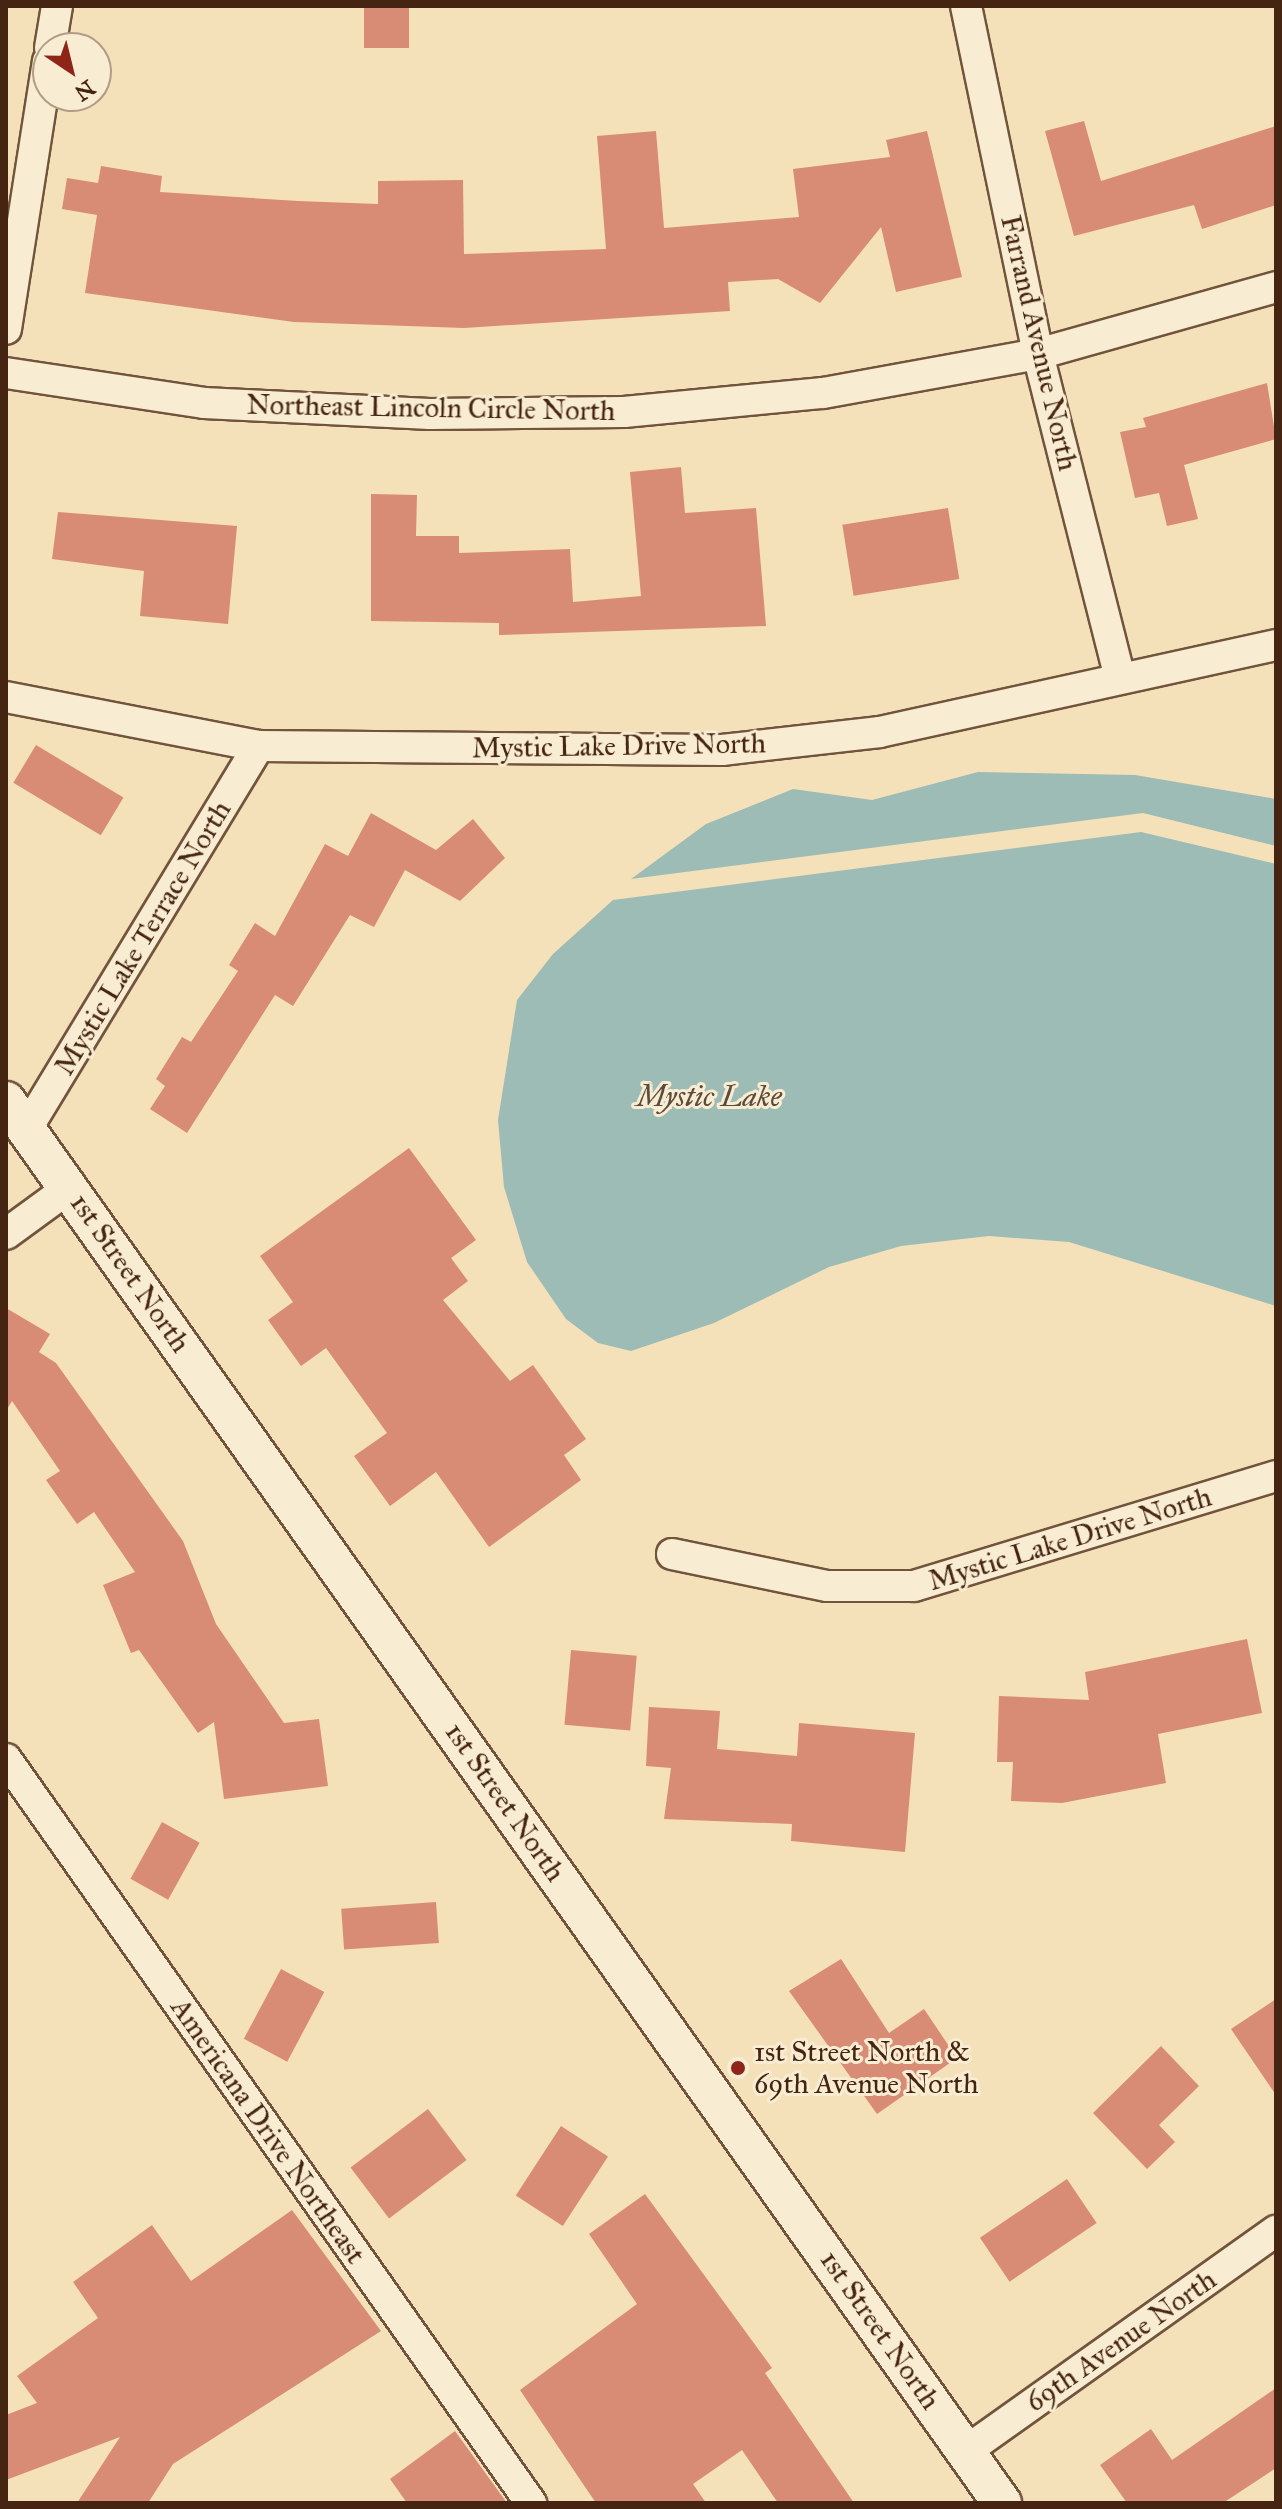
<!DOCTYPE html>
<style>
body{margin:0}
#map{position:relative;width:1282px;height:2509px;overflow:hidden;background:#f4e1b9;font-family:"IM FELL Great Primer",serif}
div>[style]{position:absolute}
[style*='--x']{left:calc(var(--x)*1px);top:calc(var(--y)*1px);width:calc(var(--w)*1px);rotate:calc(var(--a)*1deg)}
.water>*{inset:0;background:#9cbcb5}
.building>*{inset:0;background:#d98c75;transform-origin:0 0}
.roads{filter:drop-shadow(2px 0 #72533c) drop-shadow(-2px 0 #72533c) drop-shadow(0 2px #72533c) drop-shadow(0 -2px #72533c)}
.minor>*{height:30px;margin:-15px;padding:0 15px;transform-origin:15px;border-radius:15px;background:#f8ecd2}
.tertiary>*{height:38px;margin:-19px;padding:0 19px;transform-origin:19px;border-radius:19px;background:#f8ecd2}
.dots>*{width:22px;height:22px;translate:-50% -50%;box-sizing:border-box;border:4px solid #f8ecd2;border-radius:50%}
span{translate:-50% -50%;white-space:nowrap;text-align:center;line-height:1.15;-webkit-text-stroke:6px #f8ecd2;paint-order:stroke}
.street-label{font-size:28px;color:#462412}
.poi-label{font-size:28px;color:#462412}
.left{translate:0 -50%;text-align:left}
.water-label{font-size:30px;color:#5c4a3b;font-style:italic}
.frame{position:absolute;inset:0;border:8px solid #462412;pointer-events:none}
.north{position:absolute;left:32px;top:32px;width:80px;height:80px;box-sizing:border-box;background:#f8ecd2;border:2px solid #b19c85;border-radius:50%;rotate:145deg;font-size:22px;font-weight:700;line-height:32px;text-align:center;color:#462412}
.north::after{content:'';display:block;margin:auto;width:28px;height:36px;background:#8f2418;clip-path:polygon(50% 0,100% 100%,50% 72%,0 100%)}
</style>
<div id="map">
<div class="water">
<i style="clip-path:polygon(978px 772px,1135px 775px,1276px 799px,1276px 846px,1143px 813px,631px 879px,706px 824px,793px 789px,872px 800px)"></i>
<i style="clip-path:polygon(1141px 832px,1276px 864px,1276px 1306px,1069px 1242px,989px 1236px,901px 1246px,829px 1267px,714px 1323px,631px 1351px,598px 1343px,566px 1319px,527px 1262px,504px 1187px,498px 1120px,517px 1000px,553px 954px,613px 900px)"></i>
</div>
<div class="building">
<i style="left:364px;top:6px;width:45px;height:42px"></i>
<i style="clip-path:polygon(1084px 121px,1101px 181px,1276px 126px,1276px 205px,1202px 229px,1194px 205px,1074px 236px,1045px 131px)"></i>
<i style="clip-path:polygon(656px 131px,664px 228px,799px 217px,793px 169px,890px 157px,886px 140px,927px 131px,962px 277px,896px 292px,881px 227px,820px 303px,778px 279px,728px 282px,730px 311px,464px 328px,294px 322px,85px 293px,97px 215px,62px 209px,67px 178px,98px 183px,101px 166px,162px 176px,160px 192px,298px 201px,378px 204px,378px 181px,463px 180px,464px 254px,606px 249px,597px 136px)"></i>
<i style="clip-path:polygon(1267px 383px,1276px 439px,1184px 465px,1198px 519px,1167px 526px,1159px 493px,1135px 498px,1120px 432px,1146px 427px,1143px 418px)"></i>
<i style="clip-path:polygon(681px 467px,685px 513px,756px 508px,766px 626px,499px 635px,499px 623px,371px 621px,371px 494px,417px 495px,416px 536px,459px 536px,459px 553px,570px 549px,573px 602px,641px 596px,630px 472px)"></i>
<i style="left:948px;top:508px;width:72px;height:107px;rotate:81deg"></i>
<i style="clip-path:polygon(58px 512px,237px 526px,228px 624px,140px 616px,144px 571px,52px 559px)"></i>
<i style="left:36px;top:745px;width:102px;height:44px;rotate:31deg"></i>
<i style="clip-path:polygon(371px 813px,436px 850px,473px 819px,505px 858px,460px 901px,405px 870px,374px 927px,350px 915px,293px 1006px,275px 995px,187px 1133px,150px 1109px,165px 1086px,156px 1079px,182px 1037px,191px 1042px,238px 971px,229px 965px,255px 923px,275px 936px,325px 844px,348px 856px)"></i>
<i style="clip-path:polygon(409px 1148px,476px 1240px,451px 1258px,468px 1281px,443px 1300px,510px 1381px,533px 1365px,586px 1439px,564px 1455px,581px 1480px,489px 1547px,436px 1472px,390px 1506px,354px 1456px,387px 1433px,326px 1348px,301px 1366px,268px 1320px,293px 1302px,260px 1256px)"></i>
<i style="clip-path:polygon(6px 1308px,50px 1334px,39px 1352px,56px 1363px,183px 1541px,216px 1624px,284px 1723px,319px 1719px,328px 1786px,224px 1799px,214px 1722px,198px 1733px,139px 1650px,131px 1653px,103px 1585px,135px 1572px,94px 1512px,77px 1524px,46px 1480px,60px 1471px,12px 1401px,6px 1411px)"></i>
<i style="clip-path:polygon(1247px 1639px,1262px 1713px,1158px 1734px,1166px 1783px,1062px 1803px,1011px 1801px,1013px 1762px,997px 1762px,999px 1696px,1089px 1700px,1085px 1672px)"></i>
<i style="left:571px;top:1650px;width:66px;height:75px;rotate:5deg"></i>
<i style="clip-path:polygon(649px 1707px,720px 1711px,717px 1749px,797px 1756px,799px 1723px,915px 1733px,905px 1852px,791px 1841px,792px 1824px,664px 1819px,671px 1768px,646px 1766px)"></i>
<i style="left:162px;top:1822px;width:43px;height:65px;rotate:29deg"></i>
<i style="left:436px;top:1902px;width:41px;height:95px;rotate:86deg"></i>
<i style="clip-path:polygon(841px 1959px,889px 2033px,924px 2009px,957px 2058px,877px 2114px,789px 1991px)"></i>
<i style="left:281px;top:1969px;width:49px;height:79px;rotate:28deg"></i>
<i style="clip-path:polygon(1276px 1999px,1276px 2095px,1231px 2029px)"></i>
<i style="clip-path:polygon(1161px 2046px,1199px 2086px,1159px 2125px,1175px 2142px,1147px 2169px,1093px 2113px)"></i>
<i style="left:428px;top:2109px;width:64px;height:97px;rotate:53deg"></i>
<i style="left:561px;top:2126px;width:56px;height:83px;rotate:33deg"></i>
<i style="left:1067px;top:2179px;width:53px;height:105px;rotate:56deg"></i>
<i style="clip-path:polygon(645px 2194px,772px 2368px,765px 2373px,854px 2503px,778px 2503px,742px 2450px,693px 2484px,706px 2503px,596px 2503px,581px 2481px,520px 2390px,637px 2304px,589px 2234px)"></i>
<i style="clip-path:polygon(292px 2210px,381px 2331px,173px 2464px,148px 2503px,77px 2503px,120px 2437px,6px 2480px,6px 2415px,37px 2403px,17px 2376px,98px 2318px,73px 2282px,152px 2225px,191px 2281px)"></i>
<i style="clip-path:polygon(1276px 2388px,1276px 2468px,1223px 2503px,1127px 2503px,1100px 2465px,1151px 2429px,1172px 2460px)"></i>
<i style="clip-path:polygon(455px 2431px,507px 2503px,407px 2503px,390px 2479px)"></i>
</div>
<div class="roads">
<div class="minor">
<i style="--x:966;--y:6;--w:355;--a:78.3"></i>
<i style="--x:1038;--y:354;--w:334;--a:75.8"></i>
<i style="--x:50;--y:48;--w:43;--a:-80.5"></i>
<i style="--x:6;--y:329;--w:271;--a:-81.1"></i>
<i style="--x:6;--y:373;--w:200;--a:8.6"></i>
<i style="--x:204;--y:403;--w:226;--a:2.8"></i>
<i style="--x:430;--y:414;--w:194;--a:-0.6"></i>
<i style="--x:624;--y:412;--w:200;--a:-5.5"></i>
<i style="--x:823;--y:393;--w:219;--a:-10.3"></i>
<i style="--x:1038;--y:354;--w:247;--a:-15.7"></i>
<i style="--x:6;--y:697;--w:258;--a:11"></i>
<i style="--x:259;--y:746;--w:463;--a:0.5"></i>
<i style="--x:722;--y:750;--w:159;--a:-6.5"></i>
<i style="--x:880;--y:732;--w:405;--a:-12.4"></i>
<i style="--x:26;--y:1130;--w:449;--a:-58.8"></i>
<i style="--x:6;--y:1234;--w:78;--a:-36.1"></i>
<i style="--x:672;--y:1554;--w:158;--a:11.7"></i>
<i style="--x:827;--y:1586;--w:87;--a:0"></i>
<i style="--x:914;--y:1586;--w:378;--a:-16.9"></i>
<i style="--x:6;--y:1759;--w:911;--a:54.79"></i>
<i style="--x:966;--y:2451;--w:380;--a:-35.4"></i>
</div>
<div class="tertiary">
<i style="--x:6;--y:1101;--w:1720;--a:54.61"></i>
</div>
</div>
<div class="dots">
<i style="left:738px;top:2068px;background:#8f2418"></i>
</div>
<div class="street-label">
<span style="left:1039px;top:343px;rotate:77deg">Farrand Avenue North</span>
<span style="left:431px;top:408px;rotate:1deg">Northeast Lincoln Circle North</span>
<span style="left:619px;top:746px;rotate:-1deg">Mystic Lake Drive North</span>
<span style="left:143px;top:938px;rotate:-59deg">Mystic Lake Terrace North</span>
<span style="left:130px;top:1273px;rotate:55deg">1st Street North</span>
<span style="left:1070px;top:1539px;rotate:-17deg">Mystic Lake Drive North</span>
<span style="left:505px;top:1802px;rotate:55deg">1st Street North</span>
<span style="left:268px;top:2131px;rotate:55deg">Americana Drive Northeast</span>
<span style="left:880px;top:2330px;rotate:55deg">1st Street North</span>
<span style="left:1121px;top:2341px;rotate:-35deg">69th Avenue North</span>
</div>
<div class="poi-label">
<span class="left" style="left:754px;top:2068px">1st Street North &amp;<br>69th Avenue North</span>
</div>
<div class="water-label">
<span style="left:709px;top:1096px">Mystic Lake</span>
</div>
<div class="frame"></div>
<div class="north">N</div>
</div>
